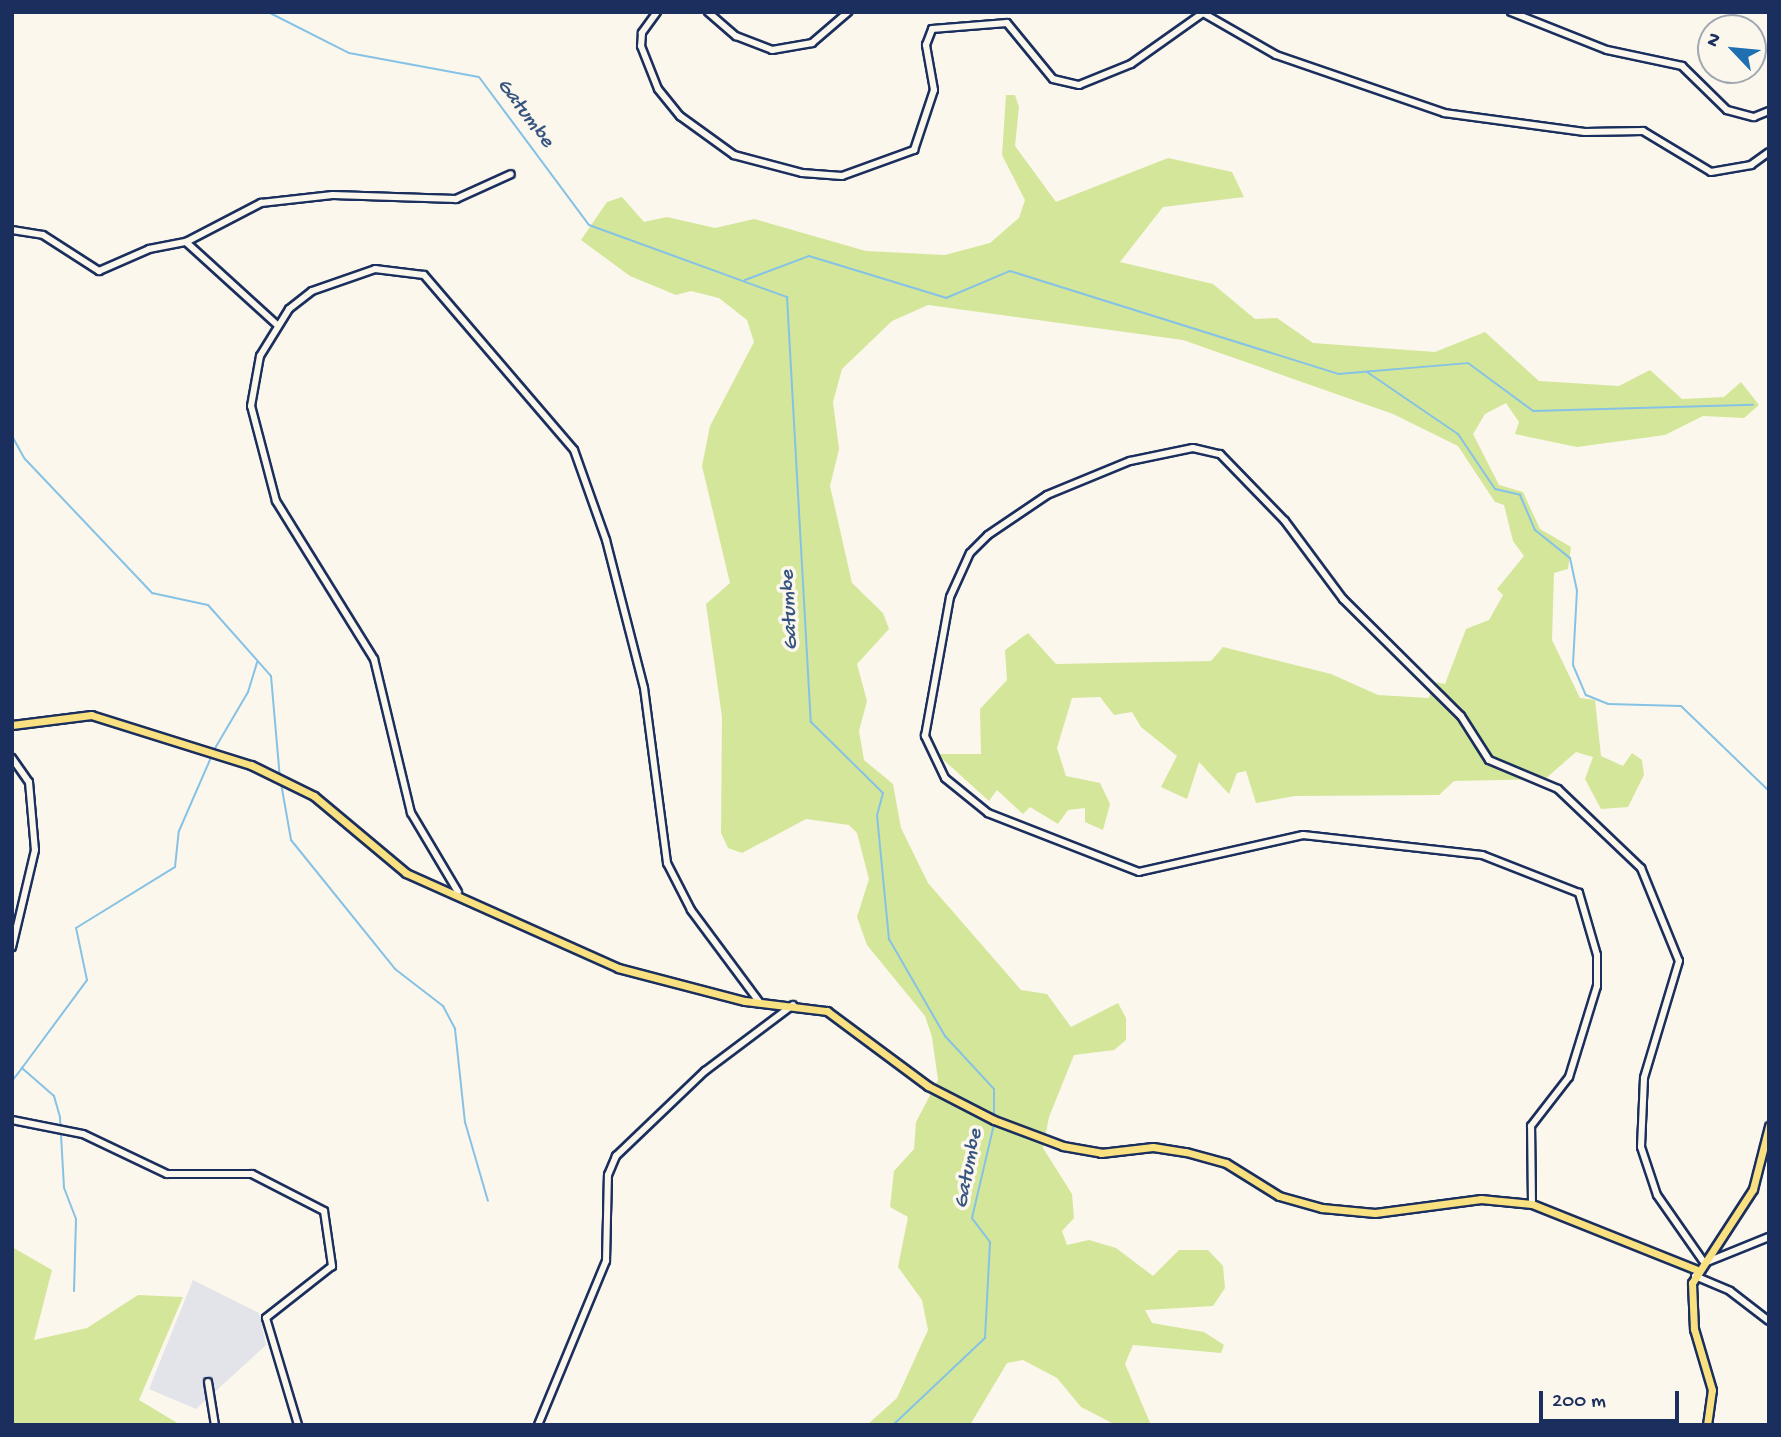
<!DOCTYPE html>
<style>
body{margin:0}
#map{position:relative;width:1781px;height:1437px;overflow:hidden;background:#fbf7ec;font-family:"Gochi Hand",sans-serif}
div>[style]{position:absolute}
[style*='--x']{left:calc(var(--x)*1px);top:calc(var(--y)*1px);width:calc(var(--w)*1px);rotate:calc(var(--a)*1deg)}
.built>*{inset:0;background:#e3e3ea}
.green>*{inset:0;background:#d4e69a}
.stream>*{height:2px;margin:-1px;padding:0 1px;transform-origin:1px;border-radius:1px;background:#86c2e5}
.roads{filter:drop-shadow(2px 0 #1b2f5e) drop-shadow(-2px 0 #1b2f5e) drop-shadow(0 2px #1b2f5e) drop-shadow(0 -2px #1b2f5e)}
.minor>*{height:6px;margin:-3px;padding:0 3px;transform-origin:3px;border-radius:3px;background:#fbf7ec}
.major>*{height:7px;margin:-3.5px;padding:0 3.5px;transform-origin:3.5px;border-radius:3.5px;background:#f9e181}
span{translate:-50% -50%;white-space:nowrap;text-align:center;line-height:1.15;-webkit-text-stroke:7px #fbf7ec;paint-order:stroke}
.water-label{font-size:21px;color:#365480;font-style:italic}
.frame{position:absolute;inset:0;border:14px solid #1b2f5e;pointer-events:none}
.north{position:absolute;left:1697px;top:14px;width:70px;height:70px;box-sizing:border-box;background:#fbf7ec;border:2px solid #a1a7b3;border-radius:50%;rotate:296deg;font-size:19px;font-weight:700;line-height:28px;text-align:center;color:#1b2f5e}
.north::after{content:'';display:block;margin:auto;width:24px;height:32px;background:#1f6fb2;clip-path:polygon(50% 0,100% 100%,50% 72%,0 100%)}
.scale{position:absolute;left:1539px;top:1391px;width:140px;height:32px;box-sizing:border-box;border:4px solid #1b2f5e;border-top:0;padding-left:9px;font-size:21px;line-height:24px;white-space:nowrap;color:#1b2f5e;-webkit-text-stroke:5px #fbf7ec;paint-order:stroke}
</style>
<div id="map">
<div class="built">
<i style="clip-path:polygon(193px 1280px,259px 1313px,266px 1345px,196px 1409px,149px 1389px)"></i>
</div>
<div class="green">
<i style="clip-path:polygon(1006px 95px,1015px 95px,1019px 107px,1015px 146px,1056px 202px,1168px 158px,1232px 172px,1244px 197px,1163px 207px,1120px 262px,1213px 284px,1255px 319px,1277px 318px,1313px 343px,1435px 352px,1485px 332px,1539px 381px,1619px 386px,1650px 370px,1682px 399px,1724px 397px,1741px 382px,1759px 405px,1744px 418px,1703px 416px,1665px 435px,1577px 447px,1515px 434px,1519px 422px,1506px 403px,1485px 414px,1473px 434px,1499px 485px,1523px 492px,1540px 529px,1571px 547px,1568px 569px,1554px 573px,1552px 640px,1580px 698px,1595px 700px,1601px 756px,1623px 766px,1632px 753px,1642px 760px,1644px 775px,1628px 807px,1601px 809px,1585px 779px,1593px 757px,1576px 752px,1545px 779px,1454px 781px,1439px 795px,1295px 796px,1256px 803px,1246px 771px,1237px 773px,1229px 794px,1199px 762px,1187px 799px,1161px 787px,1177px 756px,1141px 727px,1132px 712px,1114px 715px,1100px 697px,1072px 698px,1057px 748px,1066px 776px,1100px 783px,1110px 804px,1103px 830px,1085px 822px,1085px 808px,1068px 810px,1058px 824px,1030px 807px,1023px 814px,997px 790px,989px 801px,937px 754px,981px 754px,980px 709px,1007px 680px,1005px 650px,1028px 633px,1056px 664px,1211px 661px,1223px 647px,1331px 674px,1378px 695px,1429px 698px,1434px 682px,1445px 684px,1466px 629px,1489px 620px,1503px 595px,1497px 589px,1524px 556px,1513px 541px,1504px 505px,1495px 502px,1458px 446px,1393px 414px,1183px 340px,928px 305px,892px 321px,842px 369px,833px 402px,839px 449px,830px 486px,852px 583px,883px 613px,889px 629px,857px 664px,867px 701px,859px 731px,864px 760px,893px 784px,901px 828px,928px 883px,1021px 990px,1047px 994px,1071px 1027px,1118px 1003px,1126px 1018px,1126px 1040px,1114px 1050px,1074px 1055px,1049px 1117px,1043px 1148px,1072px 1194px,1074px 1218px,1062px 1231px,1067px 1245px,1089px 1240px,1116px 1248px,1153px 1276px,1179px 1250px,1208px 1250px,1223px 1266px,1225px 1288px,1213px 1306px,1145px 1310px,1152px 1323px,1204px 1332px,1224px 1345px,1221px 1353px,1133px 1345px,1125px 1364px,1151px 1425px,1116px 1425px,1081px 1407px,1057px 1378px,1023px 1360px,1007px 1363px,970px 1425px,867px 1425px,897px 1398px,928px 1330px,922px 1300px,898px 1267px,908px 1217px,890px 1207px,894px 1171px,914px 1149px,916px 1122px,938px 1080px,932px 1037px,925px 1016px,867px 945px,857px 917px,869px 879px,857px 833px,849px 825px,806px 819px,742px 853px,728px 848px,721px 833px,722px 717px,706px 604px,730px 583px,702px 466px,710px 426px,754px 342px,747px 320px,719px 298px,691px 291px,676px 295px,630px 276px,581px 240px,607px 202px,622px 197px,644px 222px,667px 217px,715px 228px,754px 219px,866px 251px,945px 255px,990px 243px,1019px 218px,1025px 200px,1002px 155px)"></i>
<i style="clip-path:polygon(12px 1247px,52px 1270px,34px 1340px,87px 1328px,138px 1295px,183px 1297px,139px 1400px,179px 1424px,12px 1425px)"></i>
</div>
<div class="stream">
<i style="--x:268;--y:12;--w:91;--a:26.8"></i>
<i style="--x:349;--y:53;--w:132;--a:10.5"></i>
<i style="--x:479;--y:77;--w:184;--a:53.4"></i>
<i style="--x:589;--y:225;--w:211;--a:20"></i>
<i style="--x:787;--y:297;--w:426;--a:86.8"></i>
<i style="--x:811;--y:722;--w:101;--a:44.6"></i>
<i style="--x:883;--y:793;--w:23;--a:105"></i>
<i style="--x:877;--y:815;--w:125;--a:84.5"></i>
<i style="--x:889;--y:939;--w:112;--a:60"></i>
<i style="--x:945;--y:1036;--w:72;--a:47.2"></i>
<i style="--x:994;--y:1089;--w:26;--a:90"></i>
<i style="--x:745;--y:280;--w:68;--a:-20.6"></i>
<i style="--x:809;--y:256;--w:143;--a:17"></i>
<i style="--x:946;--y:298;--w:69;--a:-22.9"></i>
<i style="--x:1010;--y:271;--w:344;--a:17.4"></i>
<i style="--x:1338;--y:374;--w:130;--a:-4.8"></i>
<i style="--x:1468;--y:363;--w:81;--a:36.4"></i>
<i style="--x:1533;--y:411;--w:220;--a:-1.6"></i>
<i style="--x:1367;--y:372;--w:110;--a:34.3"></i>
<i style="--x:1458;--y:434;--w:66;--a:56.1"></i>
<i style="--x:1495;--y:489;--w:26;--a:13"></i>
<i style="--x:1520;--y:495;--w:38;--a:67"></i>
<i style="--x:1535;--y:530;--w:45;--a:38.7"></i>
<i style="--x:1570;--y:558;--w:33;--a:78"></i>
<i style="--x:1577;--y:590;--w:75;--a:93.1"></i>
<i style="--x:1573;--y:665;--w:33;--a:67"></i>
<i style="--x:1586;--y:695;--w:24;--a:22"></i>
<i style="--x:1608;--y:704;--w:73;--a:1.6"></i>
<i style="--x:1681;--y:706;--w:122;--a:44"></i>
<i style="--x:12;--y:436;--w:26;--a:61"></i>
<i style="--x:25;--y:459;--w:185;--a:46.5"></i>
<i style="--x:152;--y:593;--w:57;--a:12.1"></i>
<i style="--x:208;--y:605;--w:95;--a:48.4"></i>
<i style="--x:271;--y:676;--w:102;--a:85"></i>
<i style="--x:214;--y:750;--w:67;--a:-59.6"></i>
<i style="--x:248;--y:692;--w:31;--a:-73"></i>
<i style="--x:281;--y:783;--w:58;--a:80"></i>
<i style="--x:291;--y:840;--w:166;--a:51.1"></i>
<i style="--x:395;--y:969;--w:61;--a:37.6"></i>
<i style="--x:443;--y:1006;--w:26;--a:62"></i>
<i style="--x:455;--y:1029;--w:94;--a:83.9"></i>
<i style="--x:465;--y:1122;--w:82;--a:73.8"></i>
<i style="--x:12;--y:1081;--w:16;--a:-52"></i>
<i style="--x:74;--y:1291;--w:72;--a:-88.4"></i>
<i style="--x:76;--y:1219;--w:34;--a:-111"></i>
<i style="--x:64;--y:1187;--w:70;--a:-93.3"></i>
<i style="--x:60;--y:1117;--w:22;--a:-106"></i>
<i style="--x:54;--y:1096;--w:43;--a:-138.8"></i>
<i style="--x:22;--y:1068;--w:109;--a:-53.5"></i>
<i style="--x:87;--y:980;--w:53;--a:-101.9"></i>
<i style="--x:76;--y:928;--w:116;--a:-31.6"></i>
<i style="--x:175;--y:867;--w:36;--a:-84"></i>
<i style="--x:179;--y:831;--w:83;--a:-66.5"></i>
<i style="--x:893;--y:1425;--w:127;--a:-43.4"></i>
<i style="--x:985;--y:1338;--w:96;--a:-87"></i>
<i style="--x:990;--y:1242;--w:30;--a:-127"></i>
<i style="--x:972;--y:1218;--w:97;--a:-76.8"></i>
</div>
<div class="roads">
<div class="minor">
<i style="--x:657;--y:12;--w:26;--a:126"></i>
<i style="--x:642;--y:33;--w:13;--a:94"></i>
<i style="--x:641;--y:46;--w:46;--a:68.4"></i>
<i style="--x:658;--y:89;--w:35;--a:51"></i>
<i style="--x:680;--y:116;--w:67;--a:35.8"></i>
<i style="--x:734;--y:155;--w:70;--a:14.8"></i>
<i style="--x:802;--y:173;--w:40;--a:4.3"></i>
<i style="--x:842;--y:176;--w:77;--a:-19.9"></i>
<i style="--x:914;--y:150;--w:63;--a:-71.6"></i>
<i style="--x:934;--y:90;--w:46;--a:-100.1"></i>
<i style="--x:926;--y:45;--w:17;--a:-69"></i>
<i style="--x:932;--y:29;--w:75;--a:-4.6"></i>
<i style="--x:1007;--y:23;--w:72;--a:50.6"></i>
<i style="--x:1053;--y:79;--w:27;--a:13"></i>
<i style="--x:1079;--y:85;--w:56;--a:-22"></i>
<i style="--x:1131;--y:64;--w:88;--a:-35.3"></i>
<i style="--x:1203;--y:13;--w:84;--a:29.9"></i>
<i style="--x:1276;--y:55;--w:178;--a:19"></i>
<i style="--x:1444;--y:113;--w:142;--a:7.7"></i>
<i style="--x:1585;--y:132;--w:58;--a:-1"></i>
<i style="--x:1643;--y:131;--w:79;--a:31.1"></i>
<i style="--x:1711;--y:172;--w:41;--a:-9.9"></i>
<i style="--x:1751;--y:165;--w:22;--a:-36"></i>
<i style="--x:708;--y:12;--w:37;--a:41"></i>
<i style="--x:736;--y:36;--w:39;--a:21"></i>
<i style="--x:772;--y:50;--w:41;--a:-9.9"></i>
<i style="--x:812;--y:43;--w:48;--a:-40.7"></i>
<i style="--x:1511;--y:12;--w:103;--a:21.6"></i>
<i style="--x:1607;--y:50;--w:77;--a:12"></i>
<i style="--x:1682;--y:66;--w:63;--a:44.4"></i>
<i style="--x:1727;--y:110;--w:28;--a:15"></i>
<i style="--x:1754;--y:117;--w:16;--a:-22"></i>
<i style="--x:12;--y:230;--w:31;--a:9"></i>
<i style="--x:43;--y:235;--w:67;--a:32.7"></i>
<i style="--x:99;--y:271;--w:55;--a:-23.7"></i>
<i style="--x:149;--y:249;--w:38;--a:-11"></i>
<i style="--x:186;--y:242;--w:85;--a:-27.5"></i>
<i style="--x:261;--y:203;--w:72;--a:-6.3"></i>
<i style="--x:333;--y:195;--w:123;--a:1.9"></i>
<i style="--x:456;--y:199;--w:60;--a:-24.4"></i>
<i style="--x:186;--y:242;--w:122;--a:42.3"></i>
<i style="--x:12;--y:758;--w:29;--a:55"></i>
<i style="--x:29;--y:782;--w:68;--a:85"></i>
<i style="--x:35;--y:850;--w:100;--a:103.3"></i>
<i style="--x:458;--y:892;--w:92;--a:-120.7"></i>
<i style="--x:411;--y:813;--w:158;--a:-103.5"></i>
<i style="--x:374;--y:659;--w:186;--a:-121.8"></i>
<i style="--x:276;--y:501;--w:98;--a:-104.7"></i>
<i style="--x:251;--y:406;--w:51;--a:-79.8"></i>
<i style="--x:260;--y:356;--w:55;--a:-58.3"></i>
<i style="--x:289;--y:309;--w:29;--a:-38"></i>
<i style="--x:312;--y:291;--w:67;--a:-19.2"></i>
<i style="--x:375;--y:269;--w:49;--a:7"></i>
<i style="--x:424;--y:275;--w:230;--a:49.4"></i>
<i style="--x:574;--y:450;--w:96;--a:70.4"></i>
<i style="--x:606;--y:540;--w:153;--a:75.6"></i>
<i style="--x:644;--y:688;--w:177;--a:82.5"></i>
<i style="--x:667;--y:863;--w:53;--a:62.9"></i>
<i style="--x:691;--y:910;--w:116;--a:53.4"></i>
<i style="--x:12;--y:1120;--w:72;--a:11.2"></i>
<i style="--x:83;--y:1134;--w:93;--a:25.5"></i>
<i style="--x:167;--y:1174;--w:85;--a:0"></i>
<i style="--x:252;--y:1174;--w:81;--a:27.2"></i>
<i style="--x:324;--y:1211;--w:56;--a:81.7"></i>
<i style="--x:332;--y:1266;--w:84;--a:141.8"></i>
<i style="--x:266;--y:1318;--w:112;--a:73.3"></i>
<i style="--x:1532;--y:1204;--w:78;--a:-90.7"></i>
<i style="--x:1531;--y:1126;--w:62;--a:-52.2"></i>
<i style="--x:1569;--y:1077;--w:95;--a:-72.9"></i>
<i style="--x:1597;--y:986;--w:31;--a:-90"></i>
<i style="--x:1597;--y:955;--w:65;--a:-106.2"></i>
<i style="--x:1579;--y:893;--w:104;--a:-158.6"></i>
<i style="--x:1482;--y:855;--w:180;--a:-173.6"></i>
<i style="--x:1303;--y:835;--w:168;--a:167.3"></i>
<i style="--x:1139;--y:872;--w:162;--a:-158.7"></i>
<i style="--x:988;--y:813;--w:55;--a:-140.9"></i>
<i style="--x:945;--y:778;--w:47;--a:-115.5"></i>
<i style="--x:925;--y:736;--w:141;--a:-79.8"></i>
<i style="--x:950;--y:597;--w:48;--a:-65.6"></i>
<i style="--x:970;--y:553;--w:25;--a:-45"></i>
<i style="--x:988;--y:535;--w:71;--a:-34.1"></i>
<i style="--x:1047;--y:495;--w:90;--a:-22.3"></i>
<i style="--x:1130;--y:461;--w:64;--a:-11.7"></i>
<i style="--x:1193;--y:448;--w:28;--a:13"></i>
<i style="--x:1220;--y:454;--w:93;--a:45.9"></i>
<i style="--x:1285;--y:521;--w:97;--a:53.4"></i>
<i style="--x:1343;--y:599;--w:166;--a:44.8"></i>
<i style="--x:1461;--y:716;--w:52;--a:57.5"></i>
<i style="--x:1489;--y:760;--w:75;--a:22.8"></i>
<i style="--x:1558;--y:789;--w:115;--a:43.6"></i>
<i style="--x:1641;--y:868;--w:100;--a:67.8"></i>
<i style="--x:1679;--y:961;--w:122;--a:106.7"></i>
<i style="--x:1644;--y:1078;--w:69;--a:92.5"></i>
<i style="--x:1641;--y:1147;--w:51;--a:71.6"></i>
<i style="--x:1657;--y:1195;--w:80;--a:55.1"></i>
<i style="--x:1707;--y:1262;--w:67;--a:-22"></i>
<i style="--x:1695;--y:1276;--w:38;--a:23"></i>
<i style="--x:1730;--y:1291;--w:49;--a:37.6"></i>
<i style="--x:208;--y:1382;--w:44;--a:80.8"></i>
<i style="--x:538;--y:1425;--w:178;--a:-67.5"></i>
<i style="--x:606;--y:1261;--w:86;--a:-88.7"></i>
<i style="--x:608;--y:1175;--w:21;--a:-67"></i>
<i style="--x:616;--y:1156;--w:123;--a:-43.7"></i>
<i style="--x:705;--y:1071;--w:110;--a:-36.9"></i>
</div>
<div class="major">
<i style="--x:12;--y:725;--w:80;--a:-7.2"></i>
<i style="--x:91;--y:715;--w:168;--a:17.4"></i>
<i style="--x:251;--y:765;--w:70;--a:26.2"></i>
<i style="--x:314;--y:796;--w:120;--a:39.9"></i>
<i style="--x:406;--y:873;--w:232;--a:24.1"></i>
<i style="--x:618;--y:968;--w:131;--a:14.6"></i>
<i style="--x:745;--y:1001;--w:83;--a:7"></i>
<i style="--x:827;--y:1011;--w:126;--a:36.6"></i>
<i style="--x:928;--y:1086;--w:74;--a:27.3"></i>
<i style="--x:994;--y:1120;--w:74;--a:20.6"></i>
<i style="--x:1063;--y:1146;--w:39;--a:10"></i>
<i style="--x:1101;--y:1153;--w:52;--a:-6.6"></i>
<i style="--x:1153;--y:1147;--w:33;--a:9"></i>
<i style="--x:1186;--y:1152;--w:41;--a:15.4"></i>
<i style="--x:1226;--y:1163;--w:62;--a:31.9"></i>
<i style="--x:1279;--y:1196;--w:45;--a:15.6"></i>
<i style="--x:1322;--y:1208;--w:53;--a:5.4"></i>
<i style="--x:1375;--y:1213;--w:107;--a:-7.5"></i>
<i style="--x:1481;--y:1199;--w:51;--a:5.6"></i>
<i style="--x:1532;--y:1204;--w:178;--a:21.8"></i>
<i style="--x:1707;--y:1425;--w:35;--a:-82"></i>
<i style="--x:1712;--y:1390;--w:64;--a:-106.4"></i>
<i style="--x:1694;--y:1329;--w:46;--a:-92.5"></i>
<i style="--x:1692;--y:1283;--w:112;--a:-57"></i>
<i style="--x:1753;--y:1189;--w:65;--a:-75.7"></i>
</div>
</div>
<div class="water-label">
<span style="left:524px;top:114px;rotate:53deg">Gatumbe</span>
<span style="left:791px;top:610px;rotate:-93deg">Gatumbe</span>
<span style="left:970px;top:1169px;rotate:-79deg">Gatumbe</span>
</div>
<div class="frame"></div>
<div class="north">N</div>
<div class="scale">200 m</div>
</div>
